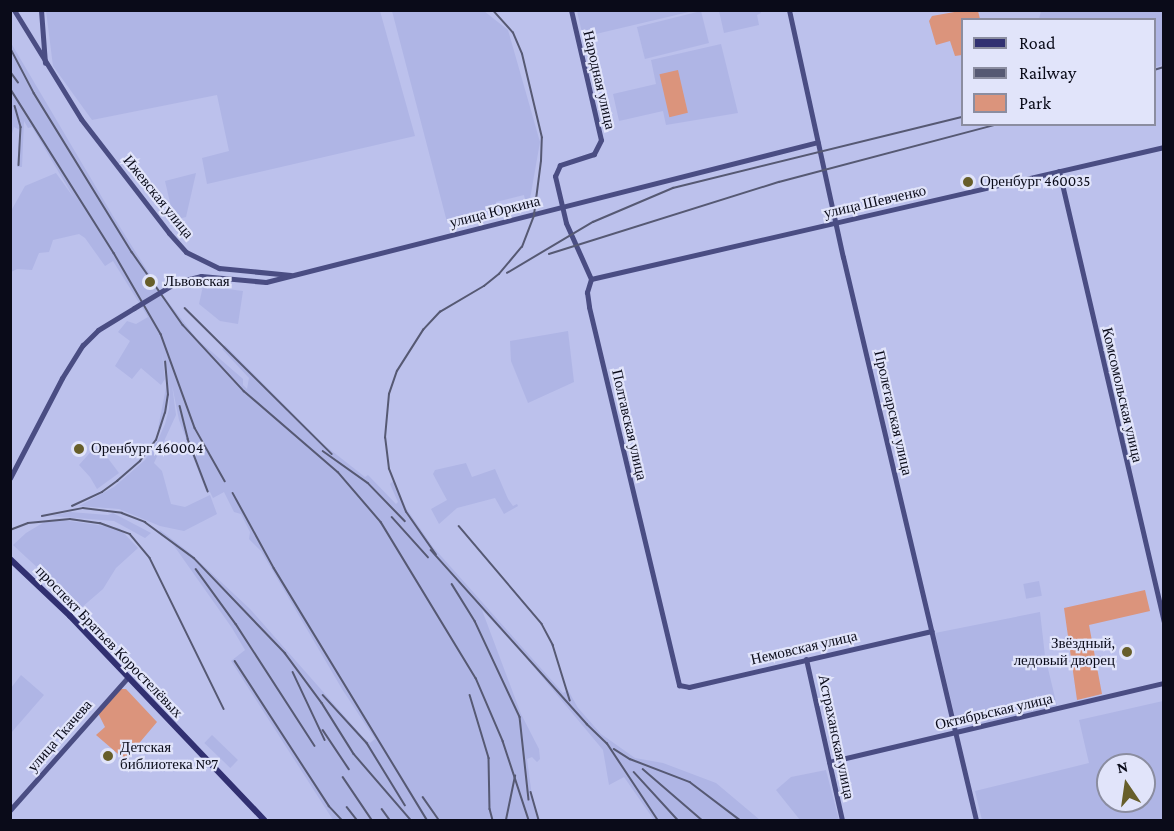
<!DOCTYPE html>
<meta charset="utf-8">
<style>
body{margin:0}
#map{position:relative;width:1174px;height:831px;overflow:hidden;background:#bcc1ec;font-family:"Crimson Pro",serif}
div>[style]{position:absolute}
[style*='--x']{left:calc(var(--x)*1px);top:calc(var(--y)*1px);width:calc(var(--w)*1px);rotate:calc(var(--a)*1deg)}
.built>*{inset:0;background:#afb5e5;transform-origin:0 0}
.green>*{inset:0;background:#db947c;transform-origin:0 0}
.secondary>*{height:5px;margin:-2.5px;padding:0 2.5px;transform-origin:2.5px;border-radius:2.5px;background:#4a4d83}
.primary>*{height:6px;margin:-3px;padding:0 3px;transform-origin:3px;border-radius:3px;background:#313071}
.rail>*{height:1.5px;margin:-0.75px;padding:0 0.75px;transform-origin:0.75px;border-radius:0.75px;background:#565973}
.secondary-bridge>*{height:5px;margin:-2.5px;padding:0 2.5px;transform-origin:2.5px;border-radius:2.5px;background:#4a4d83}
.dots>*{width:16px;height:16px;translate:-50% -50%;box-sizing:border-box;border:3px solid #e1e4fa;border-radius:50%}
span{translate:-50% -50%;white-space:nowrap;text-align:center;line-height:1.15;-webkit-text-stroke:4.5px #e1e4fa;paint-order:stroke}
.street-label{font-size:15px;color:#0a0b19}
.poi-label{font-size:15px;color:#0a0b19}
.left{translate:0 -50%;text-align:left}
.right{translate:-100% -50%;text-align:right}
.frame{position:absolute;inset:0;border:12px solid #0a0b19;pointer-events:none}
.legend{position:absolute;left:961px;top:18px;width:195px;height:108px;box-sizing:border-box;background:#e1e4fa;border:2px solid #8b8da0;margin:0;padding:8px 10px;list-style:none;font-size:18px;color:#0a0b19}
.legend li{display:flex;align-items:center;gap:12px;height:30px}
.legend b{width:30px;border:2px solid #8b8da0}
.north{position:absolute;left:1096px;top:753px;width:60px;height:60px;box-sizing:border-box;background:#e1e4fa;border:2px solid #8b8da0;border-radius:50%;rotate:347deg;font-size:16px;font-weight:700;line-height:24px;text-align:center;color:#0a0b19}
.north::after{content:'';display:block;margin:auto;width:21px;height:27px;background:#675e2a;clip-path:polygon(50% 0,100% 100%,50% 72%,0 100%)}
</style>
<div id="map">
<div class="built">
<i style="clip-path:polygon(46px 11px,380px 11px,415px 136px,207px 184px,202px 158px,229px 151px,217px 95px,92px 120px,53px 66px)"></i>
<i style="clip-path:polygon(392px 11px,484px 11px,508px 30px,540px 142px,530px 199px,525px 200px,524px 195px,496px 202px,497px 209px,447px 222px)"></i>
<i style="clip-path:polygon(577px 11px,577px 10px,693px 11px,583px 37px)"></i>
<i style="left:701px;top:11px;width:33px;height:66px;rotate:76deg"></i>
<i style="clip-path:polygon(719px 11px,760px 11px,761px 13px,757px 15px,759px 25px,724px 33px)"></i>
<i style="clip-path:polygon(1041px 11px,1163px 11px,1163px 65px,1155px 67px,1154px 20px,1039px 19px)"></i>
<i style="clip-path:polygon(11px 43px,113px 216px,162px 294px,197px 339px,243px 379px,243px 385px,247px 389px,249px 378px,222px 349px,225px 345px,323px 444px,365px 477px,368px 475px,396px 504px,398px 502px,390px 484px,394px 480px,406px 508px,433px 547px,563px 693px,568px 690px,578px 708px,601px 734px,635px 758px,663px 763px,716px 783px,760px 820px,654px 820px,624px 777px,609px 785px,603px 750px,522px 653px,482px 610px,521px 714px,539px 749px,540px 759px,537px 762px,532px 757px,527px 759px,532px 796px,540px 820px,333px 820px,231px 661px,245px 650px,232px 628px,172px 543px,158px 533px,160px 530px,190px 553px,250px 609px,363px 737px,370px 743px,375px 739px,342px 689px,261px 551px,249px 539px,250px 532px,241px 514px,234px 512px,224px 492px,213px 498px,210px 492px,206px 491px,179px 420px,172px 385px,176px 415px,154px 463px,162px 471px,171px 504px,185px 507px,210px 495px,217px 514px,184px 531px,160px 526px,119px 509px,79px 506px,114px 487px,145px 460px,157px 442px,165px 424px,169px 409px,170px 383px,167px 409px,161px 429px,158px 428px,166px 388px,166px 377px,162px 353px,165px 379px,161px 385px,141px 368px,132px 379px,115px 366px,130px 341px,118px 332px,127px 321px,136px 324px,148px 317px,113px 261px,105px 266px,85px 238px,79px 234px,53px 240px,49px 252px,39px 253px,32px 270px,17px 269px,11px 272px,11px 211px,25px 186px,56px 173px,74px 198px,32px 127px,28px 128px,24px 121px,22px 167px,17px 167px,20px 130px,14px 127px,11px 137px)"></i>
<i style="clip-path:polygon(721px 44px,738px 113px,666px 125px,663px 111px,619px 121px,613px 94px,656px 84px,651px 60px)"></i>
<i style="clip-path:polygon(196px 173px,186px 217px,174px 220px,165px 181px)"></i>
<i style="clip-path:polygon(203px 286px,243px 291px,238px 324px,220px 321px,199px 304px)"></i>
<i style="clip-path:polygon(568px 331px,574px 382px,528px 403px,511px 361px,510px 341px)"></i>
<i style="clip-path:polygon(95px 447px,107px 457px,119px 473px,97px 489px,90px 477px,79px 465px)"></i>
<i style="clip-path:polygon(466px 463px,472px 477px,495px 469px,508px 499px,513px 506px,517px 504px,518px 506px,504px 514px,495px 498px,457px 508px,439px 524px,431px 509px,447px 500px,433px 474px,435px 470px)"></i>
<i style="clip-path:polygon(70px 512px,108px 515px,113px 513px,151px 533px,145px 538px,114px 521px,51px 516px)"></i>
<i style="clip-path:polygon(62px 520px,119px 528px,138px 548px,116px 568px,103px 589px,81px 608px,13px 545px,26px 533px,46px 521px)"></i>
<i style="left:1039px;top:581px;width:15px;height:16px;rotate:79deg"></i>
<i style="clip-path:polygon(1040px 612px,1045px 656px,1057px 706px,958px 730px,935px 633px)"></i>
<i style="clip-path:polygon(21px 675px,44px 695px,11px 733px,11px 688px)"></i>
<i style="clip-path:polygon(evenodd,1163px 701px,1163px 820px,982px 820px,975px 791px,1089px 763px,1079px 720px,1163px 701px,1108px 765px,1144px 765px,1144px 801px,1108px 801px,1108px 765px)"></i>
<i style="left:212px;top:735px;width:36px;height:11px;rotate:44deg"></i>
<i style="clip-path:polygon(826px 770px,839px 820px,800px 820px,776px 790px,791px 777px)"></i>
</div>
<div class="green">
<i style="clip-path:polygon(960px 11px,978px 11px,980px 19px,962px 20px,962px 55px,955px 56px,950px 41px,936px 45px,929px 21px,932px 16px)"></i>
<i style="left:678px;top:70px;width:44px;height:19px;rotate:77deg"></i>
<i style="clip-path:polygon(1145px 590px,1150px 611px,1089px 625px,1102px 694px,1077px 700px,1064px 608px)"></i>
<i style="clip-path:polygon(120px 689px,126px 689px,157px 722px,125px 760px,96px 735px,105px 727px,98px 713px)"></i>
</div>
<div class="secondary">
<i style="--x:14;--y:10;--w:128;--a:58.4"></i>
<i style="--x:81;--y:119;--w:144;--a:52.3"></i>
<i style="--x:169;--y:233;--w:25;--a:48"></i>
<i style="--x:186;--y:252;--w:37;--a:26"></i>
<i style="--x:219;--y:268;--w:72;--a:5.6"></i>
<i style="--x:41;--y:10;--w:53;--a:85.7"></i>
<i style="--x:571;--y:10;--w:133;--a:77"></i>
<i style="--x:601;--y:140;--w:16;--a:117"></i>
<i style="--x:594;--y:154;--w:36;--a:162"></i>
<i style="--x:560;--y:165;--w:12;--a:114"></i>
<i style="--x:555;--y:176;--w:48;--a:76.8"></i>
<i style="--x:566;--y:223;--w:61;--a:65.9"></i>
<i style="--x:591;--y:279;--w:14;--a:107"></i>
<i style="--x:587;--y:292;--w:15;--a:82"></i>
<i style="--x:589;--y:307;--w:389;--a:76.6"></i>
<i style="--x:679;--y:685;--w:10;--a:11"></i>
<i style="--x:689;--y:687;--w:249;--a:-13"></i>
<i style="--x:789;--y:10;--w:253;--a:77.7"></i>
<i style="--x:843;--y:257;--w:578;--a:76.71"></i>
<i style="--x:1059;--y:171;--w:465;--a:76.9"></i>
<i style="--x:591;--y:279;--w:588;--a:-12.97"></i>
<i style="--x:177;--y:282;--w:25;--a:-14"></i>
<i style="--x:201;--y:276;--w:65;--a:5.3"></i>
<i style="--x:266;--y:282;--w:569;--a:-14.23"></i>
<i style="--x:10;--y:478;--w:113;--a:-62.5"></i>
<i style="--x:62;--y:378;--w:39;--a:-58"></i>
<i style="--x:83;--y:345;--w:21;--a:-45"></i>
<i style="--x:98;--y:330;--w:42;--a:-31.4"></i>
<i style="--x:806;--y:659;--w:165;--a:77.4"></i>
<i style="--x:829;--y:762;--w:344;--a:-13.3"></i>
<i style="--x:10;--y:810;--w:178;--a:-48.4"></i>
</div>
<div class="primary">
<i style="--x:10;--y:559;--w:83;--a:43.5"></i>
<i style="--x:70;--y:616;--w:282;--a:46.4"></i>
</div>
<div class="rail">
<i style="--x:10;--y:47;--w:52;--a:62.4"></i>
<i style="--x:34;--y:93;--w:187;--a:58.4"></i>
<i style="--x:132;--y:252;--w:89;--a:55.1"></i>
<i style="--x:183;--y:325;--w:90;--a:47.3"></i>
<i style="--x:244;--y:391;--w:124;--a:40.8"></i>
<i style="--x:338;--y:472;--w:66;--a:49.3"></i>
<i style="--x:381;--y:522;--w:183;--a:58.7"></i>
<i style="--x:476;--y:678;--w:69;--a:66.8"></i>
<i style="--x:503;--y:741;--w:83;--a:71.8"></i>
<i style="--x:1154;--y:70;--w:10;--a:-17"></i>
<i style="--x:10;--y:71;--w:14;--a:54"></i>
<i style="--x:10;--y:88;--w:195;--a:57.8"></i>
<i style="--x:114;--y:253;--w:94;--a:59.9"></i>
<i style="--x:161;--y:334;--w:100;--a:70.1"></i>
<i style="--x:195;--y:428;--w:61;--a:60.5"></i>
<i style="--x:15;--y:106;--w:22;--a:74"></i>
<i style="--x:21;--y:127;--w:38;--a:93"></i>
<i style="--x:549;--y:254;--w:241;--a:-17.4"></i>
<i style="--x:779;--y:182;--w:227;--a:-14.8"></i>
<i style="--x:507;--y:273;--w:100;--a:-30.7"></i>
<i style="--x:593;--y:222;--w:87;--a:-23"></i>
<i style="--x:673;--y:188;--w:298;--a:-13.8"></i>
<i style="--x:185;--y:308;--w:207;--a:44.8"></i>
<i style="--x:180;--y:406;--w:34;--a:76"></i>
<i style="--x:188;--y:439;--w:56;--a:69"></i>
<i style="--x:323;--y:451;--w:55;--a:35.4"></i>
<i style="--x:368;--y:483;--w:53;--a:45.8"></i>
<i style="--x:233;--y:493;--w:85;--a:61.3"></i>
<i style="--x:274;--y:568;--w:295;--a:58.7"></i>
<i style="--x:72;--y:506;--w:33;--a:-25"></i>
<i style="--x:102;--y:492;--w:19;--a:-36"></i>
<i style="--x:117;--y:481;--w:30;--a:-41"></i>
<i style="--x:140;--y:461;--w:26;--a:-53"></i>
<i style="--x:156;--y:440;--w:28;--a:-72"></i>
<i style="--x:165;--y:413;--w:18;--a:-81"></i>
<i style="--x:168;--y:395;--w:33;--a:-95"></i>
<i style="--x:42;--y:516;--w:42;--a:-11"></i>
<i style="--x:83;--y:508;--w:39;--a:7"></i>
<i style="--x:122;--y:513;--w:25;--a:21"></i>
<i style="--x:145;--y:522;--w:61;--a:36.3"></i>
<i style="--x:194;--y:558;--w:132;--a:46.2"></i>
<i style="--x:285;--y:653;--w:62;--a:53.5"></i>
<i style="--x:322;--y:703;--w:60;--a:57.9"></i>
<i style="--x:354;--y:754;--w:87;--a:49.2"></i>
<i style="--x:392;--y:517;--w:54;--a:48"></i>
<i style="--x:459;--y:526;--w:128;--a:49.7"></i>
<i style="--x:542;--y:624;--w:24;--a:62"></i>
<i style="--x:553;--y:645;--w:58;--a:72.8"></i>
<i style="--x:10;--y:530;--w:19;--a:-21"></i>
<i style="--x:28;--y:523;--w:42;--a:-5.4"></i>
<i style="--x:70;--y:519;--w:30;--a:8"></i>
<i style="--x:100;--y:523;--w:32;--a:20"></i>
<i style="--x:130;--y:534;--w:31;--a:50"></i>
<i style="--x:150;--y:558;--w:168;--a:63.9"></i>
<i style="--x:431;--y:550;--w:234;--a:48.1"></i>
<i style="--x:587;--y:724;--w:28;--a:44"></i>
<i style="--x:607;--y:743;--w:92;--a:56.5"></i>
<i style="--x:436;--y:555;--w:52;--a:-124.9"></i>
<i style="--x:406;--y:512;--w:46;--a:-111.6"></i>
<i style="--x:389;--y:469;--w:31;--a:-97"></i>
<i style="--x:385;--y:438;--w:44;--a:-84.8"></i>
<i style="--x:389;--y:394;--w:24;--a:-71"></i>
<i style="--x:397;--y:371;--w:49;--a:-57.6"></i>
<i style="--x:423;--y:330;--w:25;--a:-47"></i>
<i style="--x:440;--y:312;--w:51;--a:-30.6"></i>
<i style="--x:484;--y:286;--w:19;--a:-39"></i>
<i style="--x:499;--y:274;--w:35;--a:-50"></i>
<i style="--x:522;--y:247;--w:34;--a:-69"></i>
<i style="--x:534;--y:215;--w:54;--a:-82.6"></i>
<i style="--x:541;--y:161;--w:23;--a:-88"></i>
<i style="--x:542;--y:138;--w:86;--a:-103.4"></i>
<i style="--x:522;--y:54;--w:23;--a:-113"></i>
<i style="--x:513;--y:33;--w:31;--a:-132"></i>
<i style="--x:196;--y:569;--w:68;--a:54"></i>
<i style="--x:236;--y:624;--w:145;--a:57.1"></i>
<i style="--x:452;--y:584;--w:44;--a:58.1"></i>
<i style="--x:475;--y:621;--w:106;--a:64.9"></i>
<i style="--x:520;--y:717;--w:83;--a:83.8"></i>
<i style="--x:235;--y:661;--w:173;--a:57"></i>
<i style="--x:329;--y:806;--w:19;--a:47"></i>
<i style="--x:293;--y:672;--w:75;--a:64.8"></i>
<i style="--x:323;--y:695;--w:65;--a:47.5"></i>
<i style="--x:367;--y:743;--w:73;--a:58.5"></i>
<i style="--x:470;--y:695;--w:66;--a:73.2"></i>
<i style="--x:489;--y:758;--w:51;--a:88.9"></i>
<i style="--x:490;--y:809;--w:11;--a:75"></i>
<i style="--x:323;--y:730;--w:47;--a:56.3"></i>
<i style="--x:614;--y:749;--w:19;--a:32"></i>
<i style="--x:630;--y:759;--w:64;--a:21"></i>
<i style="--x:690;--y:782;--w:63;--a:37.2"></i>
<i style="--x:643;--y:769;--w:78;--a:40.8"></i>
<i style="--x:634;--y:772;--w:65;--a:47.5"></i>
<i style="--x:343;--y:777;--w:52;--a:56"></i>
<i style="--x:531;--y:792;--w:29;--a:74"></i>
<i style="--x:423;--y:797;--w:28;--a:55"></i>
<i style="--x:347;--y:807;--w:16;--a:52"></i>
<i style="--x:382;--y:809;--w:14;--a:54"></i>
<i style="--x:506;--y:820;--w:45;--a:-78.4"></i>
</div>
<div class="secondary-bridge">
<i style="--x:134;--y:308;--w:50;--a:-31.2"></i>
</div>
<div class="dots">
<i style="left:968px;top:182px;background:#675e2a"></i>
<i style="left:150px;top:282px;background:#675e2a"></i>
<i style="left:79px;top:449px;background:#675e2a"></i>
<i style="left:1127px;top:652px;background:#675e2a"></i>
<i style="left:108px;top:756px;background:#675e2a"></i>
</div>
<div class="street-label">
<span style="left:599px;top:80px;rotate:77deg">Народная улица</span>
<span style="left:158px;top:197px;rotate:51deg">Ижевская улица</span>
<span style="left:875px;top:202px;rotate:-13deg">улица Шевченко</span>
<span style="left:495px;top:212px;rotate:-14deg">улица Юркина</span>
<span style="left:1122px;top:395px;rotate:77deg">Комсомольская улица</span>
<span style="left:893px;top:413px;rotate:77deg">Пролетарская улица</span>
<span style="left:629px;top:425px;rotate:77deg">Полтавская улица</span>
<span style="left:109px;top:642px;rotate:46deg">проспект Братьев Коростелёвых</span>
<span style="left:804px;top:648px;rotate:-13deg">Немовская улица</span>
<span style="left:994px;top:712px;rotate:-13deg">Октябрьская улица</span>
<span style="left:60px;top:736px;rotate:-49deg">улица Ткачева</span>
<span style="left:836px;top:737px;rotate:78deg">Астраханская улица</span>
</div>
<div class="poi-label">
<span class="left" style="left:980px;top:182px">Оренбург 460035</span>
<span class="left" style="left:164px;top:282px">Львовская</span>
<span class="left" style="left:91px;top:449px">Оренбург 460004</span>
<span class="right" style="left:1115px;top:652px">Звёздный,<br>ледовый дворец</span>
<span class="left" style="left:120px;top:756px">Детская<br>библиотека №7</span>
</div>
<div class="frame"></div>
<ul class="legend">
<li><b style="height:8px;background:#313071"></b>Road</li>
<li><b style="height:8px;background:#565973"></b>Railway</li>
<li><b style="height:16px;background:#db947c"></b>Park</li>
</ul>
<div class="north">N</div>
</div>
